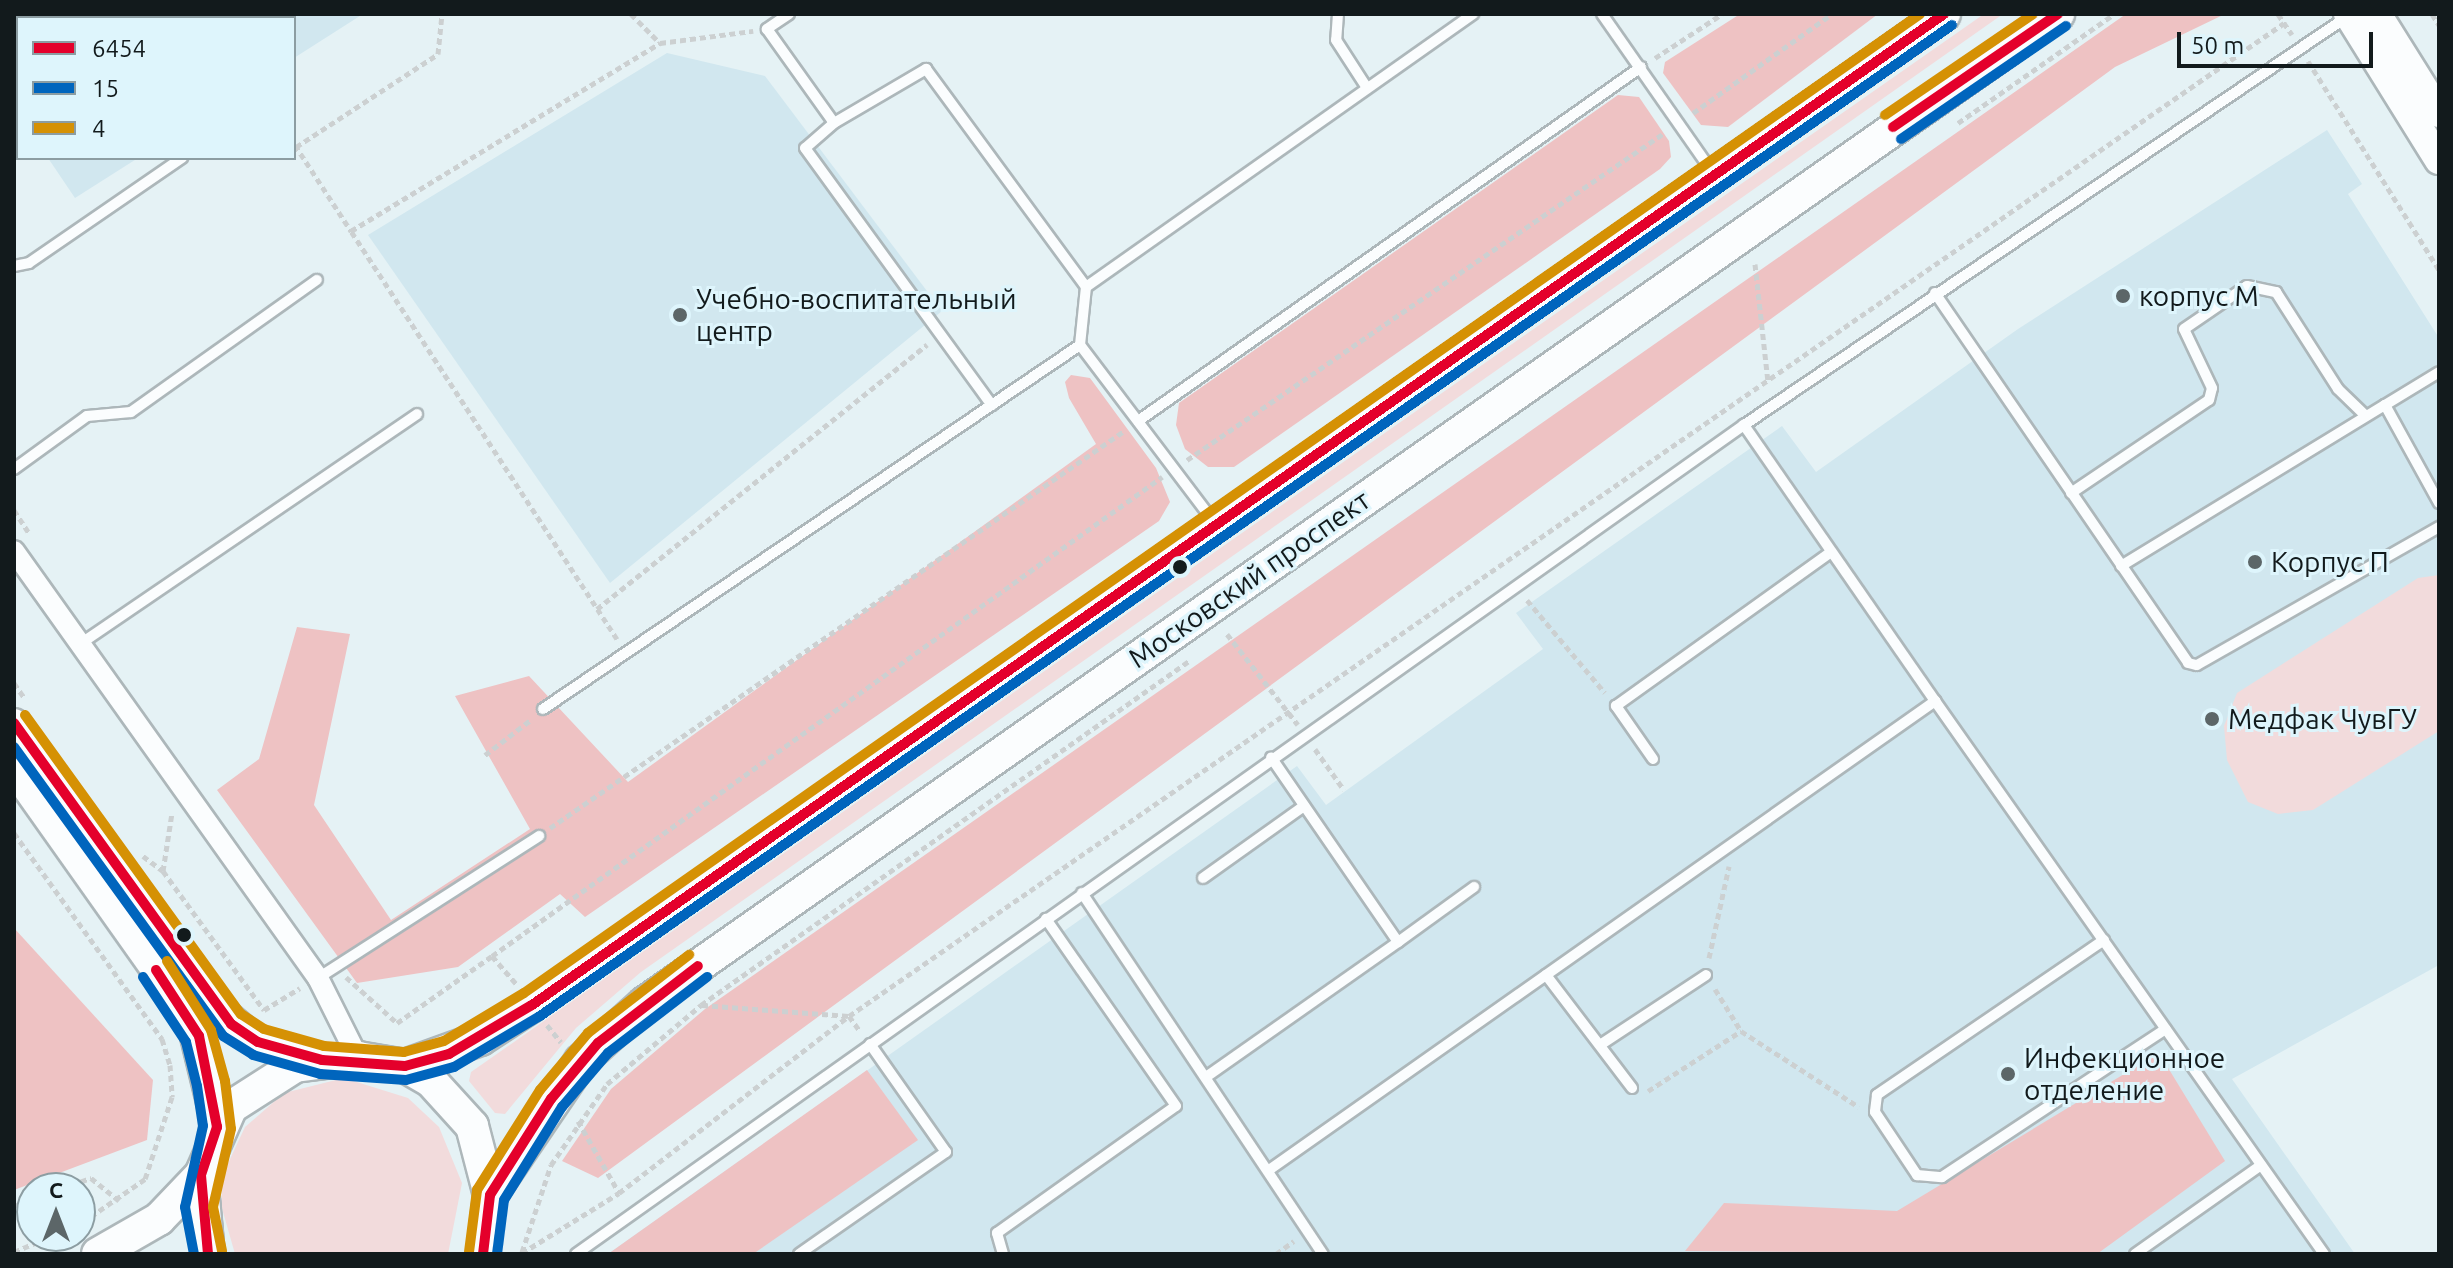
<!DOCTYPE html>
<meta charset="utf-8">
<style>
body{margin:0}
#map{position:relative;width:2453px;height:1268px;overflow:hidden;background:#e5f2f5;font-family:Ubuntu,sans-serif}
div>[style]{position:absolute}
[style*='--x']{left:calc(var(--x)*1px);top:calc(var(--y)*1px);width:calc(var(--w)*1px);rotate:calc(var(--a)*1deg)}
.built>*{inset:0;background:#d1e7ef}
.green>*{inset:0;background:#f2dbdc}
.forest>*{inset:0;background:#eec2c3}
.path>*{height:5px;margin-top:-2.5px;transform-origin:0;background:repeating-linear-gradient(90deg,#ccd0d1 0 6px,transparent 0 10px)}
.roads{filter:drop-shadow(2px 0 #adb7ba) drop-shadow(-2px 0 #adb7ba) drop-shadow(0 2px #adb7ba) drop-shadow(0 -2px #adb7ba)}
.lane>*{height:10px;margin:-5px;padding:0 5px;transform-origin:5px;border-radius:5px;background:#fbfdfe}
.street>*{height:20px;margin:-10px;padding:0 10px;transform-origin:10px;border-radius:10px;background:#fbfdfe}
.secondary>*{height:28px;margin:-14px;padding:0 14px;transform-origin:14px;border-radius:14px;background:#fbfdfe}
.primary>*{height:32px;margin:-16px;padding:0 16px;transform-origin:16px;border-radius:16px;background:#fbfdfe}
.bus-1>*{height:10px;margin:-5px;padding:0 5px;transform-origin:5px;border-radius:5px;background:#e4002b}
.bus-2>*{height:10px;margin:-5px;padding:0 5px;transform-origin:5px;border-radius:5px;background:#0065bd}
.bus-3>*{height:10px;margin:-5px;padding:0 5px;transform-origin:5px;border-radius:5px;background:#d59104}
.dots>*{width:22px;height:22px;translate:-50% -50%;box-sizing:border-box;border:4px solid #def5fc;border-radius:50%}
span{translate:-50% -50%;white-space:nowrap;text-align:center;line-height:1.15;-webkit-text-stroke:6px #def5fc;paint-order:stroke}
.poi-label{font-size:28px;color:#121a1c}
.left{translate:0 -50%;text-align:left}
.street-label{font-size:28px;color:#121a1c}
.frame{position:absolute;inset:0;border:16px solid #121a1c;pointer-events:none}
.legend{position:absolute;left:16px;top:16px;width:280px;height:144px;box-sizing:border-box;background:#def5fc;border:2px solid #8c9da2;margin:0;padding:10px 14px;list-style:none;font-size:24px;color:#121a1c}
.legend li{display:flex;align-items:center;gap:16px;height:40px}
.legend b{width:40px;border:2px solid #8c9da2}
.north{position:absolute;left:16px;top:1172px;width:80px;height:80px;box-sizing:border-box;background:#def5fc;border:2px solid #8c9da2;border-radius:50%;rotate:0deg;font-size:22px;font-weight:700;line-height:32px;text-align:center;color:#121a1c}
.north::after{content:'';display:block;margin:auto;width:28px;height:36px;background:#5c6668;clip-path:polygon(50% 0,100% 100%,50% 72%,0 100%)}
.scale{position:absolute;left:2177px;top:32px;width:196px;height:36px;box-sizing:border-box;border:4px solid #121a1c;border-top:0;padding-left:10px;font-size:24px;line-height:28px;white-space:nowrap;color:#121a1c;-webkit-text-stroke:6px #def5fc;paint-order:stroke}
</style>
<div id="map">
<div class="built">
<i style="clip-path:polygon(14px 14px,363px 14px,294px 58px,294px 18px,18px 18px,18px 114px)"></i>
<i style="clip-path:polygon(667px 53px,765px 76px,942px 311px,610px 583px,368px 235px)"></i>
<i style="clip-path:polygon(2327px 130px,2362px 184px,2348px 194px,2439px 338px,2439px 965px,2232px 1079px,2355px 1254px,608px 1254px,1297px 766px,1326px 805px,1543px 649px,1516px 613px,1782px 426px,1816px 472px,2018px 329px)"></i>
<i style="clip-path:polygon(48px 158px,138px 158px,75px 198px)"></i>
</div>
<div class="green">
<i style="clip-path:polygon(1984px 14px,2003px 14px,641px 972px,576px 1028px,505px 1114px,495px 1113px,469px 1081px,471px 1072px)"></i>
<i style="clip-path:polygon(2439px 575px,2439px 731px,2313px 810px,2278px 814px,2248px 802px,2227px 760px,2224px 726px,2237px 693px,2418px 578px)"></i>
<i style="clip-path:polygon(344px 1078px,408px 1098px,439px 1127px,462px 1183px,448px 1254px,235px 1254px,221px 1205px,223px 1174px,245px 1127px,284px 1093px)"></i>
</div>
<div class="forest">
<i style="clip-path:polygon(1740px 14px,1878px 14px,1728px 127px,1701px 125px,1663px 73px,1665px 62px)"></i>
<i style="clip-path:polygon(2126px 14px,2225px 14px,2115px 67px,598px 1178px,562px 1161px,611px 1089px,705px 1009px)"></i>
<i style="clip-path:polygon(1618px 95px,1639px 97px,1669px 141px,1671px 157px,1660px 169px,1234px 467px,1208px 467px,1185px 449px,1176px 425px,1179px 403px)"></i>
<i style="clip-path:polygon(1071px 375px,1090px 378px,1156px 468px,1170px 502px,1159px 521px,585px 917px,560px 894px,458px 967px,357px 983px,217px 790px,259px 759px,297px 627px,350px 634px,314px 805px,391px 920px,530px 829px,455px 696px,529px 676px,628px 782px,1096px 444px,1069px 398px,1065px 382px)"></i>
<i style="clip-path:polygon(14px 928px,153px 1080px,147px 1140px,14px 1190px)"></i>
<i style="clip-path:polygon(2159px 1053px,2225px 1161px,2097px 1254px,1685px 1251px,1724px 1203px,1897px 1211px)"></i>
<i style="clip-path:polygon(867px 1070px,918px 1140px,753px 1254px,608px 1254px)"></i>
</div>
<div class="path">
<i style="--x:631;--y:14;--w:41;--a:45"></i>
<i style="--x:2278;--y:14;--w:25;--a:56"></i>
<i style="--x:2432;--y:14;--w:13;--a:58"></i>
<i style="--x:1655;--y:58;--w:80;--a:-33.3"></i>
<i style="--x:2308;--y:61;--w:247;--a:57.9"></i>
<i style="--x:1693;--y:113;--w:171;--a:-35.5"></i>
<i style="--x:1958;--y:123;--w:190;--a:-34.9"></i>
<i style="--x:295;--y:145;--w:103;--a:56.9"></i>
<i style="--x:296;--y:147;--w:170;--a:-33.2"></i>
<i style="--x:438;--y:54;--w:40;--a:-84.3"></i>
<i style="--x:1755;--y:264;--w:119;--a:83.7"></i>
<i style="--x:1187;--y:460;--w:578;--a:-34.43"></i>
<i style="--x:14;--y:510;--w:27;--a:57"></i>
<i style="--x:1527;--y:600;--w:121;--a:50"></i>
<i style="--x:597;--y:609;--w:423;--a:-38.7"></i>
<i style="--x:1227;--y:634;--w:115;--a:52"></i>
<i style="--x:617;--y:639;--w:487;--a:-123.1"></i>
<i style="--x:351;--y:231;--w:362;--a:-31.3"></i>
<i style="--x:660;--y:43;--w:94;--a:-7.4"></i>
<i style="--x:14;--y:683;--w:19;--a:55"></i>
<i style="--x:1315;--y:749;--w:50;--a:54.7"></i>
<i style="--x:485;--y:755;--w:59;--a:-37.5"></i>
<i style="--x:550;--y:828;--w:698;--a:-34.67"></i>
<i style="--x:14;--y:833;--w:254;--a:54.3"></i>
<i style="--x:162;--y:1039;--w:27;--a:73"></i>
<i style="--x:170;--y:1065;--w:32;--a:86"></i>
<i style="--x:172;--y:1097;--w:86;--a:108.2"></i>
<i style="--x:145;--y:1179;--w:79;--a:145.3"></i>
<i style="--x:143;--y:856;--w:25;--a:37"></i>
<i style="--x:163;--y:871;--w:172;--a:54"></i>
<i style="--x:264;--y:1010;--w:42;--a:-31.4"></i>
<i style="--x:163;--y:871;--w:59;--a:-81.2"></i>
<i style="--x:492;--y:956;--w:824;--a:-35.56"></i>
<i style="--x:1709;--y:958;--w:94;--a:-77.7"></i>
<i style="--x:346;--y:977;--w:69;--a:42"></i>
<i style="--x:397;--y:1023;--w:116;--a:-35.2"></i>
<i style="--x:492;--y:956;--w:37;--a:49"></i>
<i style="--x:1715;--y:989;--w:49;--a:58.2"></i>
<i style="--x:1741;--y:1031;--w:140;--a:32.8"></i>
<i style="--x:702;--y:1005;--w:147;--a:4.3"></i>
<i style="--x:849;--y:1016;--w:19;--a:54"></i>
<i style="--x:547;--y:1025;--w:22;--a:51"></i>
<i style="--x:1648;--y:1091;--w:111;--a:-32.8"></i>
<i style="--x:578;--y:1121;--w:83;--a:60.3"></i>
<i style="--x:62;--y:1188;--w:31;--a:-19"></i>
<i style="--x:91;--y:1178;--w:36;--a:39"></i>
<i style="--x:14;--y:1206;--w:19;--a:-21"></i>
<i style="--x:14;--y:1252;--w:40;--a:-23.4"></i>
<i style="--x:522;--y:1252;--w:92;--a:-71.6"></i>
<i style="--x:551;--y:1165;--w:98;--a:-55.3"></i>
<i style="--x:607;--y:1084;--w:123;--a:-40"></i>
<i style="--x:701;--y:1005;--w:597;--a:-35.18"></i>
<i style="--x:522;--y:1253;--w:114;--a:-31.7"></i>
<i style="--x:619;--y:1193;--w:290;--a:-37.6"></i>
<i style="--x:849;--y:1016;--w:1745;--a:-34.68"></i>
<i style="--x:1276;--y:1254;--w:22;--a:-36"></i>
</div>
<div class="roads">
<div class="lane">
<i style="--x:789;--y:14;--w:27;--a:146"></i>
<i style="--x:767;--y:29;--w:115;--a:54.5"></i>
<i style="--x:834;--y:123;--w:107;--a:-30.4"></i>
<i style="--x:926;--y:69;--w:270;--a:53.7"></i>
<i style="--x:1338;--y:14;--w:26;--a:94"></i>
<i style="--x:1336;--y:40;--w:57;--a:57.1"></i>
<i style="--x:1602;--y:14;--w:194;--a:55.1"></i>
<i style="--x:834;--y:123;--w:38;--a:139"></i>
<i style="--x:805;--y:148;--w:318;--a:54"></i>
<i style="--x:14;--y:266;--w:15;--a:-11"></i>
<i style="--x:29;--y:263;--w:186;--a:-34.5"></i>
<i style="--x:1935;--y:293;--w:448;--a:55.6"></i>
<i style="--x:2188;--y:663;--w:9;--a:13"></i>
<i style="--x:2197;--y:665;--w:279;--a:-29.7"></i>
<i style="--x:2385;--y:405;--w:63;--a:-31.4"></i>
<i style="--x:1138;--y:421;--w:615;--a:-35.14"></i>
<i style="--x:14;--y:469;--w:90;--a:-36"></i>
<i style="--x:87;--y:416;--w:44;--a:-5.2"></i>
<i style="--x:131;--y:412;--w:228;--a:-35.4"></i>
<i style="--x:2071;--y:493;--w:166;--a:-34"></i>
<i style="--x:2209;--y:400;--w:12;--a:-76"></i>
<i style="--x:2212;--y:388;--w:65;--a:-115.4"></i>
<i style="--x:2184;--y:329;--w:76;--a:-34.3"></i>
<i style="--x:2247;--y:286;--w:30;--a:12"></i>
<i style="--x:2276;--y:292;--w:115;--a:57.4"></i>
<i style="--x:2338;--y:389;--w:35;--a:44"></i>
<i style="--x:1214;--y:522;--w:222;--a:-127.1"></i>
<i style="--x:1080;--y:345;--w:58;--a:-84.1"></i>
<i style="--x:1086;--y:287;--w:474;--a:-35.2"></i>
<i style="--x:2121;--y:566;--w:309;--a:-31.4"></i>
<i style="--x:2385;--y:405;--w:112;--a:61.1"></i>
<i style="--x:80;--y:644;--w:408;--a:-34.3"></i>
<i style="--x:1935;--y:701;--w:676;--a:54.88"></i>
<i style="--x:543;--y:709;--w:649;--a:-34.13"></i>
<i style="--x:1653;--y:759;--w:65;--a:-124.9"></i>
<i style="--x:1616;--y:706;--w:263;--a:-35.6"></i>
<i style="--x:1203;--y:878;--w:124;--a:-35.5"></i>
<i style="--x:1082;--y:893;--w:434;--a:56.3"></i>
<i style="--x:2104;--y:940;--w:275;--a:145.7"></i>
<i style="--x:1877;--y:1095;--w:17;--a:97"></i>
<i style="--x:1875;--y:1112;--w:76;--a:56.3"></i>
<i style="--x:1917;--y:1175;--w:25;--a:5"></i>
<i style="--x:1942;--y:1177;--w:268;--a:-33.5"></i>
<i style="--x:1398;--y:942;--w:94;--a:-35.9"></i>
<i style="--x:1546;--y:975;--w:142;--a:52.7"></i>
<i style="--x:318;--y:978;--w:263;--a:-32.7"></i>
<i style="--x:1600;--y:1045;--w:127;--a:-33.4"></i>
<i style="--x:1206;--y:1077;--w:235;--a:-35.1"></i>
<i style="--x:1398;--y:942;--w:224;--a:-124.5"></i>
<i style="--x:1269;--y:1170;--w:815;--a:-35.15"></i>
<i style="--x:1935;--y:701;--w:336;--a:-124.7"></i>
<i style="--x:576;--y:1254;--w:1432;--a:-35.37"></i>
<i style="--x:1744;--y:425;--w:729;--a:-34.1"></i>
<i style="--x:799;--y:1254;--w:179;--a:-34.8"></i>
<i style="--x:946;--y:1152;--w:132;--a:-125.1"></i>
<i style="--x:1003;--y:1254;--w:22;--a:-106"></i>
<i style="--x:997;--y:1233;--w:219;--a:-35.4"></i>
<i style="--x:1176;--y:1106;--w:228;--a:-124.8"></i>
<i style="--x:2135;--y:1254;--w:154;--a:-35.2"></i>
</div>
<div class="street">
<i style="--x:14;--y:551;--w:524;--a:54.55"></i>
<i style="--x:318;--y:978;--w:89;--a:63.4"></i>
</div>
<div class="secondary">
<i style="--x:2348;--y:14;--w:172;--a:58.1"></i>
<i style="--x:2377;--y:14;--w:117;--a:57.9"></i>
<i style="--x:14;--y:723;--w:346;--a:54.7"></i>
<i style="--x:214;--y:1005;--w:57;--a:40.1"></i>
<i style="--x:258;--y:1042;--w:66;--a:15.7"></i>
<i style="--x:14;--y:770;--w:306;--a:54.7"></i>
<i style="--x:191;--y:1020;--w:110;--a:76.3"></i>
</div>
<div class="primary">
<i style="--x:405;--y:1066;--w:80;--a:-19.8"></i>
<i style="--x:480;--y:1039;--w:62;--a:-33.2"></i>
<i style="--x:532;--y:1005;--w:1725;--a:-35.06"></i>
<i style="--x:490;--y:1195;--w:162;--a:-55.8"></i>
<i style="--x:581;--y:1061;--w:86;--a:-42.2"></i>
<i style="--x:645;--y:1003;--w:1725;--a:-34.99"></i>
<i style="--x:98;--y:1254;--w:70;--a:-29.8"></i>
<i style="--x:159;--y:1219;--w:61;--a:-46.3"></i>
<i style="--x:208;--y:1254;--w:79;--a:-95.1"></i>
<i style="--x:201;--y:1175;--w:74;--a:-66.2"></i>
<i style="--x:231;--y:1107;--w:76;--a:-32.6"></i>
<i style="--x:295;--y:1066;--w:64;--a:-7.2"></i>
<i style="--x:358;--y:1058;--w:48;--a:9.7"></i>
<i style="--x:405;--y:1066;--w:30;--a:30"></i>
<i style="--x:431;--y:1081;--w:61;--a:47.7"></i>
<i style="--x:472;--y:1126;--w:71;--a:75.4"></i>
<i style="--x:490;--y:1195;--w:59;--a:96.8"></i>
</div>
</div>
<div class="bus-1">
<i style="--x:1893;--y:127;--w:200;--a:-34.4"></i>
<i style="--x:14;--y:723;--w:371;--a:54.2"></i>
<i style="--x:231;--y:1024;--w:32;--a:34"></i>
<i style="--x:258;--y:1042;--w:66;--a:15.7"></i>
<i style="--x:322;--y:1060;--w:83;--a:4.1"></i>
<i style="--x:405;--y:1066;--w:46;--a:-15.3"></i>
<i style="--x:449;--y:1054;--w:96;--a:-30.6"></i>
<i style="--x:532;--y:1005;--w:1725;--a:-35.06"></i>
<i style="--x:156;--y:970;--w:79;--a:56.9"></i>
<i style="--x:199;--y:1036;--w:93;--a:78.8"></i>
<i style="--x:208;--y:1254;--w:79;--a:-95.1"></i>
<i style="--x:201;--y:1175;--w:51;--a:-71.6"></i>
<i style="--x:483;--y:1254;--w:59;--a:-83.2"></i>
<i style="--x:490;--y:1195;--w:114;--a:-57.6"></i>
<i style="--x:551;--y:1099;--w:73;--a:-50"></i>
<i style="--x:598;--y:1043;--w:126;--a:-37.6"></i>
</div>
<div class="bus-2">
<i style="--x:1901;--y:139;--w:200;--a:-34.4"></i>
<i style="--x:14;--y:747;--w:357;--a:54.1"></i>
<i style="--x:223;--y:1036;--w:36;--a:32"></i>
<i style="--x:253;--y:1055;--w:70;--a:15.8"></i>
<i style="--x:320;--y:1074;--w:86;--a:4"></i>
<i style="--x:406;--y:1080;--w:50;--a:-15.2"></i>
<i style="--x:454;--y:1067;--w:100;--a:-30.7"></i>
<i style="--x:540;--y:1016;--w:1725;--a:-35.06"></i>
<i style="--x:143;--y:977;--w:78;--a:56.5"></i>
<i style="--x:186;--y:1042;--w:45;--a:76"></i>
<i style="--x:197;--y:1086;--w:40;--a:81.5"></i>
<i style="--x:203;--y:1126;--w:83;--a:102.5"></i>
<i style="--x:185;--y:1207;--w:48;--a:79.2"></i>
<i style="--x:497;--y:1254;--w:54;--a:-82.6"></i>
<i style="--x:504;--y:1200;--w:110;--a:-58.1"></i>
<i style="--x:562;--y:1107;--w:71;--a:-49.6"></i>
<i style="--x:608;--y:1053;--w:125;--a:-37.5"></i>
</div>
<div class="bus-3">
<i style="--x:1885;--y:115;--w:179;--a:-34.3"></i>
<i style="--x:25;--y:715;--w:369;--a:54.2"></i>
<i style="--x:241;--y:1014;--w:27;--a:33"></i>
<i style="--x:264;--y:1029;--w:62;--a:15.8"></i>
<i style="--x:324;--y:1046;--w:80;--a:4.3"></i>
<i style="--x:404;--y:1052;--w:41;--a:-15.4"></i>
<i style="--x:444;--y:1041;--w:93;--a:-31"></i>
<i style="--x:524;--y:993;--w:1705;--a:-35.04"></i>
<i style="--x:167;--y:961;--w:82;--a:57.5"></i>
<i style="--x:211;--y:1030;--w:53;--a:74.6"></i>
<i style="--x:225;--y:1081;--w:48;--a:82.9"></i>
<i style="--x:231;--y:1129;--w:80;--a:103"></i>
<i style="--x:213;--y:1207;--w:45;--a:78.4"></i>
<i style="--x:469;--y:1252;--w:63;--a:-82.6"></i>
<i style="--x:477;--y:1190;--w:118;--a:-57.8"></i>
<i style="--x:540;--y:1090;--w:75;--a:-49.9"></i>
<i style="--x:588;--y:1033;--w:128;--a:-37.7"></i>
</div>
<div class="dots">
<i style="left:2123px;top:296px;background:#5c6668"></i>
<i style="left:680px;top:315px;background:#5c6668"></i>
<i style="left:2255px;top:562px;background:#5c6668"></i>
<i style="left:1180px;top:567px;background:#121a1c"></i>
<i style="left:2212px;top:719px;background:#5c6668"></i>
<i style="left:184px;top:935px;background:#121a1c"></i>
<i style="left:2008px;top:1074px;background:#5c6668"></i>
</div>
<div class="poi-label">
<span class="left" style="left:2139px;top:296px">корпус М</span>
<span class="left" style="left:696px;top:315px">Учебно-воспитательный<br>центр</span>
<span class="left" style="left:2271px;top:562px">Корпус П</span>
<span class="left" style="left:2228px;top:719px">Медфак ЧувГУ</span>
<span class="left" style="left:2024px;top:1074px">Инфекционное<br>отделение</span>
</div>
<div class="street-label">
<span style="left:1249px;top:579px;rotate:-35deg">Московский проспект</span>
</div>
<div class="frame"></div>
<ul class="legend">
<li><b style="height:10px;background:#e4002b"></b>6454</li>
<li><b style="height:10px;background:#0065bd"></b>15</li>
<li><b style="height:10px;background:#d59104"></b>4</li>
</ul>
<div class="north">С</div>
<div class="scale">50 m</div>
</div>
